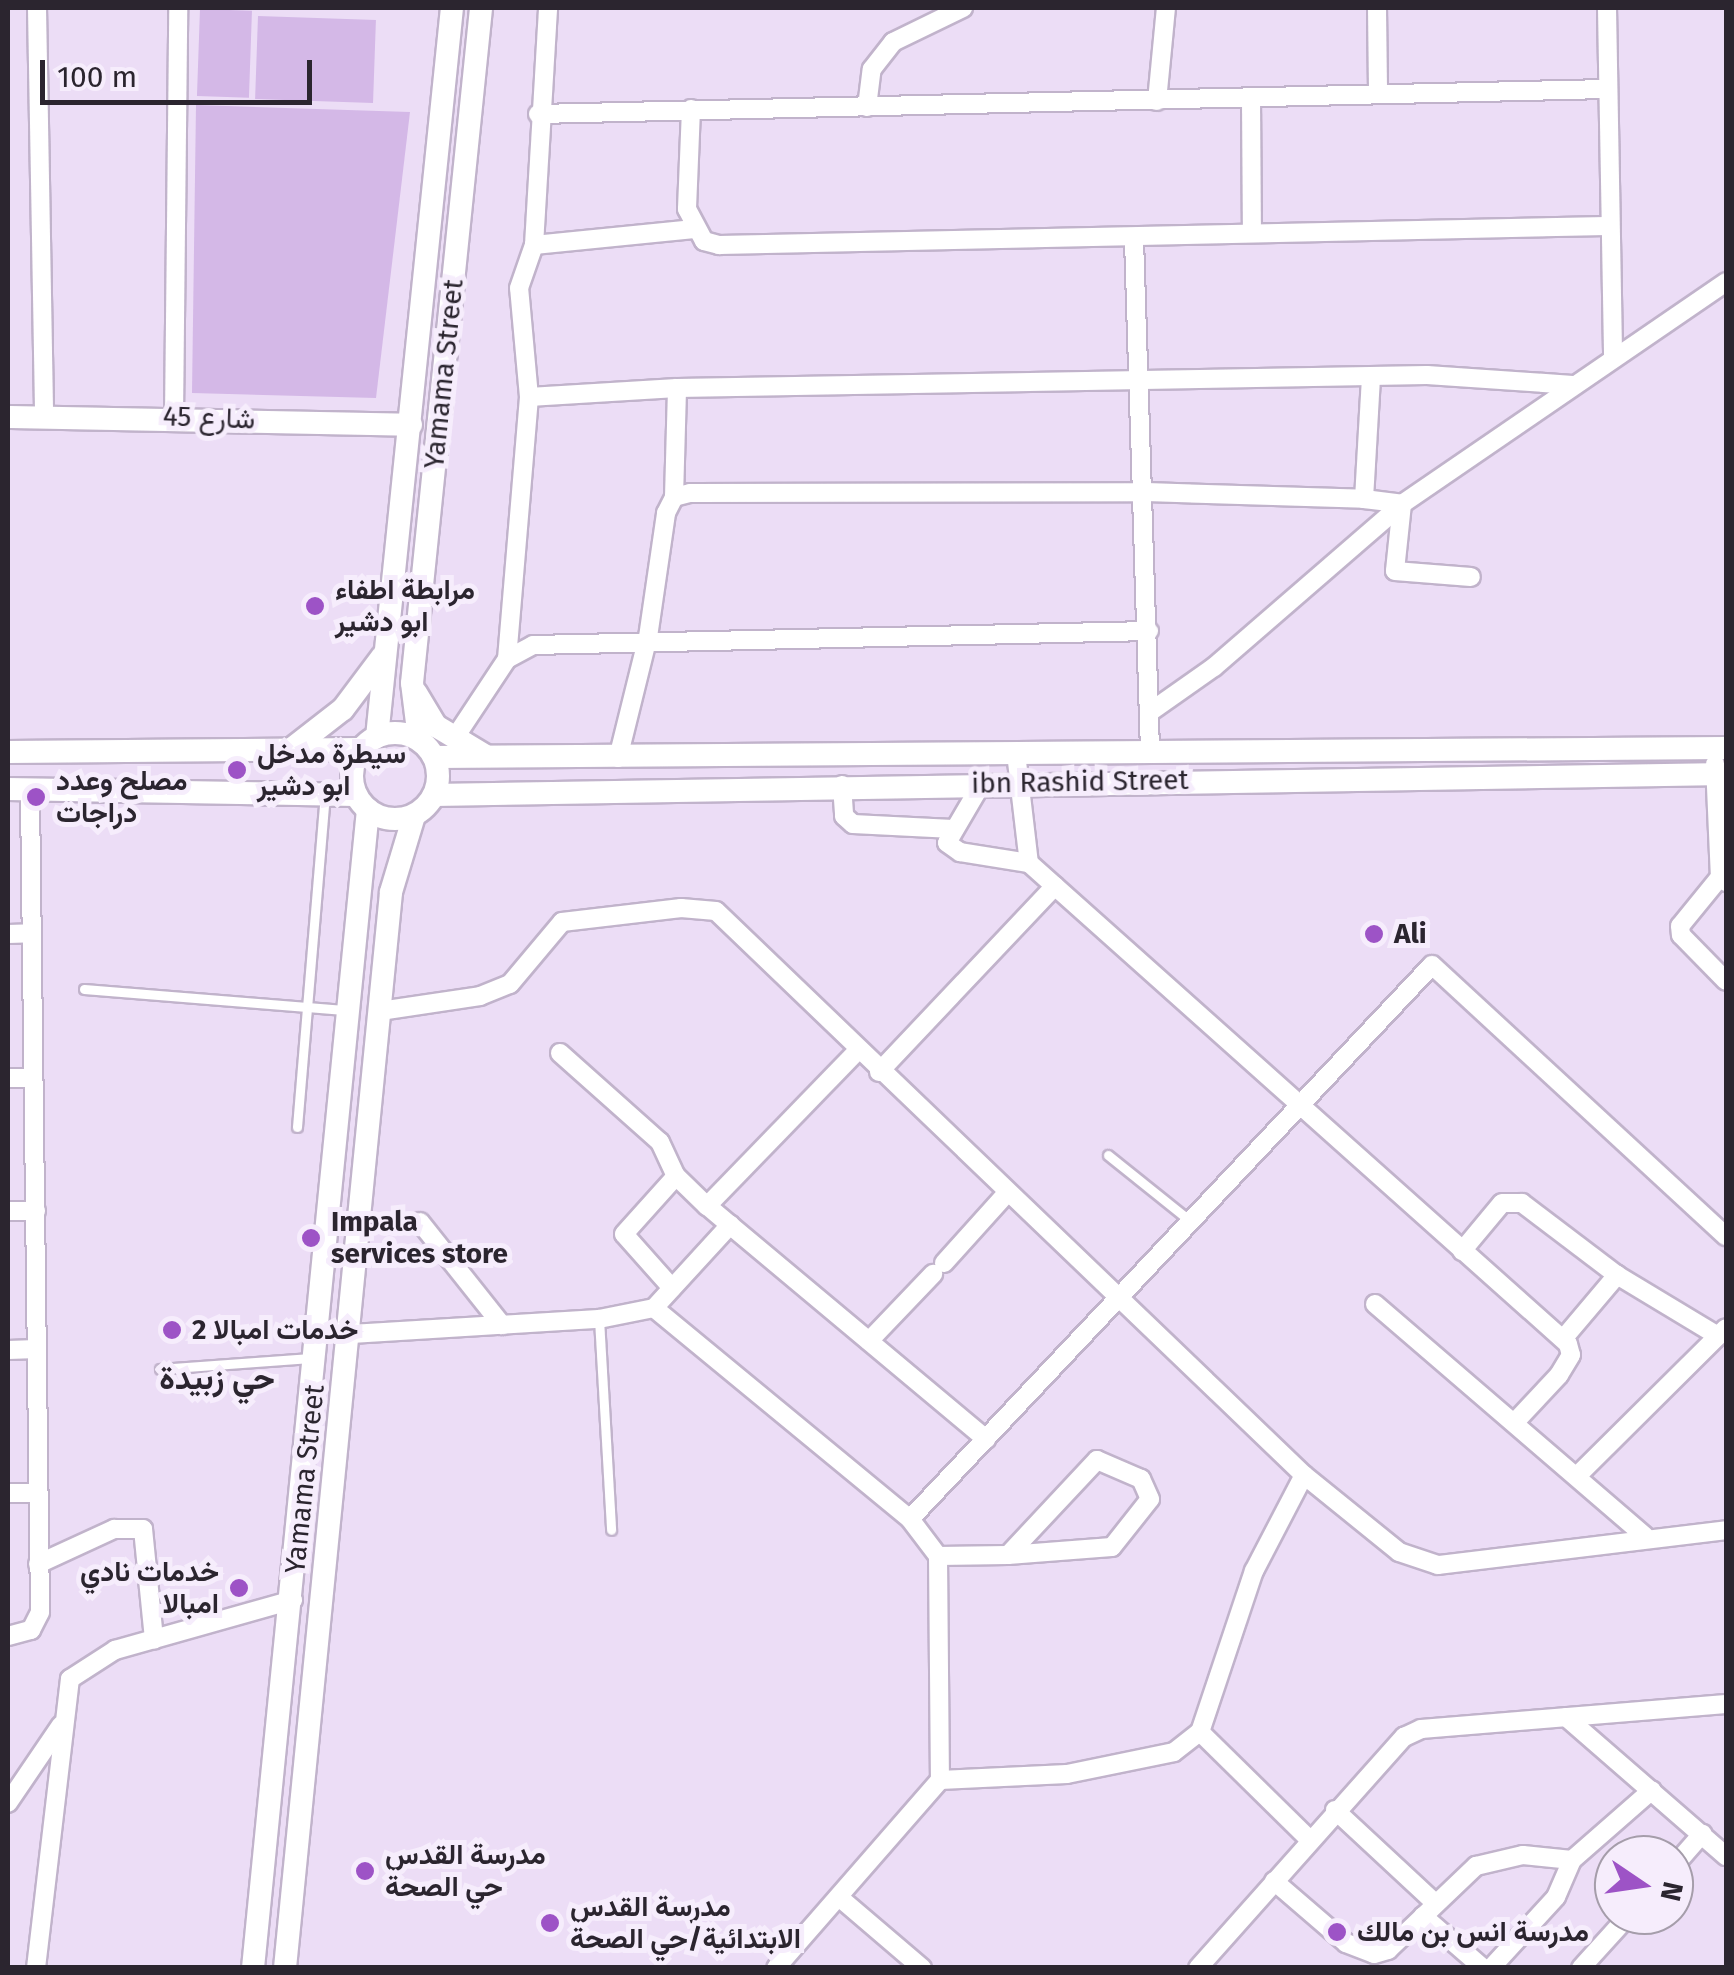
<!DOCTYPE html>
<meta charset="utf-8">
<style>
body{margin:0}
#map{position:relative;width:1734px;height:1975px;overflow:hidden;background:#ecddf6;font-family:"Fira Sans",Vazirmatn,sans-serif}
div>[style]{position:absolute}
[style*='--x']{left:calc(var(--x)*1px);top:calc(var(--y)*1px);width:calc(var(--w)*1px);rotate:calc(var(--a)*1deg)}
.green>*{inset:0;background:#d4b8e7;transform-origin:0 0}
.roads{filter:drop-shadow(2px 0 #c1b3cb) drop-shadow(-2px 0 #c1b3cb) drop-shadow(0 2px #c1b3cb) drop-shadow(0 -2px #c1b3cb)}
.lane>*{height:9px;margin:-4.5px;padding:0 4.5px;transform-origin:4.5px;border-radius:4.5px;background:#fff}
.street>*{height:18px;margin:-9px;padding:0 9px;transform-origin:9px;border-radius:9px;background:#fff}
.secondary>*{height:22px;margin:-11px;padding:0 11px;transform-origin:11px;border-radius:11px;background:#fff}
.secondary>.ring{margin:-11px;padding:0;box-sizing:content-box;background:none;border:22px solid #fff;border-radius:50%}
.dots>*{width:28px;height:28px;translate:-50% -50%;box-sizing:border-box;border:5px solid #f6edfc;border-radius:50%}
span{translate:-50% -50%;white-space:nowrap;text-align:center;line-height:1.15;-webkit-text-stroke:10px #f6edfc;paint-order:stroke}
.street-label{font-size:28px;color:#2b252f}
.poi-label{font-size:28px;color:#2b252f;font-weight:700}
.left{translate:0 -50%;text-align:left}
.right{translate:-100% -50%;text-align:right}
.quarter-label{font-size:32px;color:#2b252f;font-weight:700}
.frame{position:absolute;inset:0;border:10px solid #2b252f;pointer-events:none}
.north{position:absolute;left:1594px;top:1835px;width:100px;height:100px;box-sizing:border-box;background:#f6edfc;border:2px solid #a59daa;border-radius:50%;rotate:103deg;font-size:28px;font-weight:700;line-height:40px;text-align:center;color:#2b252f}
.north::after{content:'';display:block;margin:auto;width:35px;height:45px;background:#9d53c6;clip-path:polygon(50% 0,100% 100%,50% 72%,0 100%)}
.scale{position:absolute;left:40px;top:60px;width:272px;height:45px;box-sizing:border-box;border:5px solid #2b252f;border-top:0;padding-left:12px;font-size:30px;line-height:35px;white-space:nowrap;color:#2b252f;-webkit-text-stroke:8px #f6edfc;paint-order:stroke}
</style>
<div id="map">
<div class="green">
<i style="left:200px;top:9px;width:52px;height:87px;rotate:2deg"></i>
<i style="left:258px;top:16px;width:118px;height:83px;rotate:2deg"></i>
<i style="clip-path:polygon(196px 105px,410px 112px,376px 398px,192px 393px)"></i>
</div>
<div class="roads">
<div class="lane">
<i style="--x:84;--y:989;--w:261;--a:4.6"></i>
<i style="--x:297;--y:1127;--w:333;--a:-85.2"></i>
<i style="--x:1108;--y:1155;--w:105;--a:38.8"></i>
<i style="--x:599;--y:1319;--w:211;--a:86.7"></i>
<i style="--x:160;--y:1369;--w:150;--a:-4.2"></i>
</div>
<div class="street">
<i style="--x:37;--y:8;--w:406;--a:89"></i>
<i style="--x:1377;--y:8;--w:86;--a:89.3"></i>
<i style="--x:1607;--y:8;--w:347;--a:89"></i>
<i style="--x:1251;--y:99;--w:130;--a:89.6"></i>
<i style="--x:1157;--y:101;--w:93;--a:-84.5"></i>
<i style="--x:867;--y:107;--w:38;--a:-83"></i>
<i style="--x:872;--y:69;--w:34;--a:-52"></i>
<i style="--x:893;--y:42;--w:78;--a:-25.9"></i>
<i style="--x:691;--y:109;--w:100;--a:92.3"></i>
<i style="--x:687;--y:209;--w:36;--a:62"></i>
<i style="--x:704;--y:241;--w:16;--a:15"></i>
<i style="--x:719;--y:245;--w:888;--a:-1.23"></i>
<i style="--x:538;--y:114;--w:1068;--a:-1.34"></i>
<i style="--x:1134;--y:239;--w:512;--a:88.21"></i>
<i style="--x:534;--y:245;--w:161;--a:-5.7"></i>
<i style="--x:529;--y:397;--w:148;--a:-3.5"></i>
<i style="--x:677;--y:388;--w:750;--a:-0.99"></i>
<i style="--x:1427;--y:375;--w:146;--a:3.9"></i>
<i style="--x:174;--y:417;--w:409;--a:-89.4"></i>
<i style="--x:674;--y:497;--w:109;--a:-88.4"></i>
<i style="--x:1364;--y:499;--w:123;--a:-86.7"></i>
<i style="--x:507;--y:659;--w:263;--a:-85.2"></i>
<i style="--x:529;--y:397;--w:109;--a:-95.2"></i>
<i style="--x:519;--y:288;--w:46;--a:-70.8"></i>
<i style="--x:534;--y:245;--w:237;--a:-86.6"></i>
<i style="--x:1150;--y:712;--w:78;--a:-35.1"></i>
<i style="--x:1214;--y:667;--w:249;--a:-40.9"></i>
<i style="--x:1402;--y:504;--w:393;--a:-34.4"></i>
<i style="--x:454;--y:739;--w:96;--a:-56.5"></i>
<i style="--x:507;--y:659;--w:30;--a:-28"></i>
<i style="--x:533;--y:645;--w:616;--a:-1.3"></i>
<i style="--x:1016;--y:753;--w:111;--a:83.3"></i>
<i style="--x:1029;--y:863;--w:722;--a:41.75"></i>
<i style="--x:1568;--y:1344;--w:11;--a:75"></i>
<i style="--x:1571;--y:1355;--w:23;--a:121"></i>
<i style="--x:1559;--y:1375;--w:63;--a:133.1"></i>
<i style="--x:618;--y:758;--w:125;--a:-76.1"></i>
<i style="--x:648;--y:637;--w:125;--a:-81.7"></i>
<i style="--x:666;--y:513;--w:18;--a:-63"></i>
<i style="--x:674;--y:497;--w:16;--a:-14"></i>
<i style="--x:690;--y:493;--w:456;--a:-0.1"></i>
<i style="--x:1146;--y:492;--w:218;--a:1.8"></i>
<i style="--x:1364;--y:499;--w:38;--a:7"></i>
<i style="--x:1402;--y:504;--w:67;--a:96"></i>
<i style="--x:1395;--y:571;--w:76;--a:4.5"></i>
<i style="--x:1715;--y:764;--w:113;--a:87.5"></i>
<i style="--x:1720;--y:877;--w:8;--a:40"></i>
<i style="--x:982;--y:783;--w:69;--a:120.3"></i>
<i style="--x:947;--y:843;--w:16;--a:35"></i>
<i style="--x:960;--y:852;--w:70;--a:9.1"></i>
<i style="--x:842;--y:785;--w:31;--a:86"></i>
<i style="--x:844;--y:816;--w:12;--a:42"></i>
<i style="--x:853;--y:824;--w:100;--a:2.9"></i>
<i style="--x:1720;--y:877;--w:63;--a:129.2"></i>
<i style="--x:1680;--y:926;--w:9;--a:84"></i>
<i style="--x:1681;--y:935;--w:64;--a:45.6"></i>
<i style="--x:8;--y:934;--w:24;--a:-2"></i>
<i style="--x:380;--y:1011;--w:101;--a:-8.5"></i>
<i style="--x:480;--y:996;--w:32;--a:-22"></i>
<i style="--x:510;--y:984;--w:81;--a:-50"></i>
<i style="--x:562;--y:922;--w:120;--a:-6.7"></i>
<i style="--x:681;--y:908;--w:35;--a:5"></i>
<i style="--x:716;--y:911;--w:815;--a:43.81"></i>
<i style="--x:1304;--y:1475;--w:122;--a:39"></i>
<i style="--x:1399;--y:1552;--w:41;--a:18.4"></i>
<i style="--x:1438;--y:1565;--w:290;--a:-6.9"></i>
<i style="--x:560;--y:1053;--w:134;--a:41.7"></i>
<i style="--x:660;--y:1142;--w:38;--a:65"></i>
<i style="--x:676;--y:1176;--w:43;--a:44.1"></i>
<i style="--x:879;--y:1072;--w:256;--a:-46.6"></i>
<i style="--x:8;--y:1078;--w:24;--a:0"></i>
<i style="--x:8;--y:1211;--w:28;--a:0"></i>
<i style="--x:420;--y:1222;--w:132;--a:51.5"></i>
<i style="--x:730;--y:1225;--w:334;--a:39.9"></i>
<i style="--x:1462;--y:1251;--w:62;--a:-50.2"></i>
<i style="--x:1502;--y:1203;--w:20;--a:0"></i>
<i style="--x:1522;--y:1203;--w:119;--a:37.2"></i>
<i style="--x:1617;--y:1275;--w:118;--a:31.1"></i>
<i style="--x:944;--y:1263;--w:94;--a:-48"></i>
<i style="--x:672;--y:1288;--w:72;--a:-131.6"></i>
<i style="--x:624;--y:1234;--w:78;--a:-48.1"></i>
<i style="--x:1375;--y:1304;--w:356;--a:40.7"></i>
<i style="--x:654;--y:1308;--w:332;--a:39.5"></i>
<i style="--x:910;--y:1519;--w:46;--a:52.9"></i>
<i style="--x:938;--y:1556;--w:224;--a:89.5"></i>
<i style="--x:940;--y:1780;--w:249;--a:131.1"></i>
<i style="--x:351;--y:1334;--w:248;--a:-3.5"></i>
<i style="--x:599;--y:1319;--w:56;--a:-11.3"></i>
<i style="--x:654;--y:1308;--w:113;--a:-47.5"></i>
<i style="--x:730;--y:1225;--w:30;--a:-140"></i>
<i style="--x:707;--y:1206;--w:216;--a:-45.9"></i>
<i style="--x:1563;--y:1339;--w:84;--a:-49.8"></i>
<i style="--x:869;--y:1341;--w:93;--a:-46.3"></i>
<i style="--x:8;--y:1350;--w:29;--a:-2"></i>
<i style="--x:1579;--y:1474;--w:207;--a:-44.8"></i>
<i style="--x:8;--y:1493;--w:29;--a:0"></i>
<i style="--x:910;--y:1519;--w:761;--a:-46.7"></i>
<i style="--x:1432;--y:965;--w:400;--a:42.7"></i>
<i style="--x:938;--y:1556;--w:70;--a:-0.8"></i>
<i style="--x:1008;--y:1555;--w:104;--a:-4.4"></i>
<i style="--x:1112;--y:1547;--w:61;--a:-51.6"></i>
<i style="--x:1150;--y:1499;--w:22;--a:-114"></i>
<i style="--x:1141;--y:1479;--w:48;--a:-156.6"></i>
<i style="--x:1097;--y:1460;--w:130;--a:133.1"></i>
<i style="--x:38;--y:1564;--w:84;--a:-24.7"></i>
<i style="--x:114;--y:1529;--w:29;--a:0"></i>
<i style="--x:143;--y:1529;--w:111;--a:84.3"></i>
<i style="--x:8;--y:1636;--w:24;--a:-15"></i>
<i style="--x:31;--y:1630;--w:20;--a:-63"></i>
<i style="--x:40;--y:1612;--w:823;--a:-90.7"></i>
<i style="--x:1566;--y:1717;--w:212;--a:41"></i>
<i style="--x:1200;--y:1732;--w:154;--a:44.5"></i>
<i style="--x:940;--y:1780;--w:127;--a:-2.7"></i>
<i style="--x:1067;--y:1774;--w:109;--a:-11.6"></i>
<i style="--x:1174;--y:1752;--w:33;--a:-38"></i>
<i style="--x:1200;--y:1732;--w:170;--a:-71.5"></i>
<i style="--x:1254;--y:1571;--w:108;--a:-62.5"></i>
<i style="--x:8;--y:1803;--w:94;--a:-55.8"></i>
<i style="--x:1335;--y:1810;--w:137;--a:42.9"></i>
<i style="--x:1674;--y:1866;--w:43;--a:-48.8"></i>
<i style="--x:1274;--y:1881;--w:95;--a:40.7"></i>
<i style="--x:1346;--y:1943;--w:30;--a:21"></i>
<i style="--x:1374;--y:1954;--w:15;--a:-16"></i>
<i style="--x:1388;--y:1950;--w:122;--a:-43.7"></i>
<i style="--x:1476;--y:1866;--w:48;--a:-13.2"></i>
<i style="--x:1523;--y:1855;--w:49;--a:5.8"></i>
<i style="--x:1572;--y:1860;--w:106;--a:-41.2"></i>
<i style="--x:840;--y:1898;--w:108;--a:40.5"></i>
<i style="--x:1423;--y:1916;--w:79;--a:40.9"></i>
<i style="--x:36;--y:1968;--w:291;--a:-83.3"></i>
<i style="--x:70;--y:1679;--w:54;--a:-32.8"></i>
<i style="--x:115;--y:1650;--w:185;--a:-15.7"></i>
<i style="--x:1198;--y:1968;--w:310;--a:-48.3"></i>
<i style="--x:1404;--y:1737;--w:19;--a:-25"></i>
<i style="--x:1421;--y:1729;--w:306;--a:-4.7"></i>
<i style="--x:1491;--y:1968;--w:96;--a:-47.5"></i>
<i style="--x:1556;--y:1897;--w:40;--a:-66.6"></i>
<i style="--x:1581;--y:1968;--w:72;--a:-47.8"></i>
</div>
<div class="secondary">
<i style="--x:8;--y:417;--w:403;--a:1.1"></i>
<i style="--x:416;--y:693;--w:39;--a:59"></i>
<i style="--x:436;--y:726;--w:58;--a:31"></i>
<i class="ring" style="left:352px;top:733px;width:64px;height:64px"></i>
<i style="--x:377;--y:737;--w:733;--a:-84.13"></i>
<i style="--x:419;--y:739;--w:56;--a:-97.1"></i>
<i style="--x:412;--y:683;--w:679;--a:-84.16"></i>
<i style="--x:289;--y:751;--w:68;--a:-37.9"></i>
<i style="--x:343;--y:709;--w:65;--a:-53.1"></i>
<i style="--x:8;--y:752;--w:353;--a:-0.5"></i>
<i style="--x:435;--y:757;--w:1291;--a:-0.4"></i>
<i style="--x:8;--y:789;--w:348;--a:1"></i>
<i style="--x:434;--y:795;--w:1292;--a:-0.93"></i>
<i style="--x:253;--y:1968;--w:1164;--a:-84.33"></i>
<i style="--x:285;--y:1968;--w:1081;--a:-84.37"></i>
<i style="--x:391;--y:892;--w:79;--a:-73.2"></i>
</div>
</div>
<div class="dots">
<i style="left:315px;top:606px;background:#9d53c6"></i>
<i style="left:237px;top:770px;background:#9d53c6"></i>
<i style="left:36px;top:797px;background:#9d53c6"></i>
<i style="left:1374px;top:934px;background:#9d53c6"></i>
<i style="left:311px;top:1238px;background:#9d53c6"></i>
<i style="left:172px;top:1330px;background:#9d53c6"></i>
<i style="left:239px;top:1588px;background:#9d53c6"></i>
<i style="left:365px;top:1871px;background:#9d53c6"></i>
<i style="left:550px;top:1923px;background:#9d53c6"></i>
<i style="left:1337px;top:1932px;background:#9d53c6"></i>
</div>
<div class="street-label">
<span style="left:444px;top:374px;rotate:-84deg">Yamama Street</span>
<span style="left:209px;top:418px;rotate:2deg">شارع 45</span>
<span style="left:1080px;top:782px;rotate:-1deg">ibn Rashid Street</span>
<span style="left:305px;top:1479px;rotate:-84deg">Yamama Street</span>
</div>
<div class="poi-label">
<span class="left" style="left:335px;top:606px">مرابطة اطفاء<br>ابو دشير</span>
<span class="left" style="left:257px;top:770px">سيطرة مدخل<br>ابو دشير</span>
<span class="left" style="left:56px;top:797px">مصلح وعدد<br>دراجات</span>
<span class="left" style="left:1394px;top:934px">Ali</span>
<span class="left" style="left:331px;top:1238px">Impala<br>services store</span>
<span class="left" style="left:192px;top:1330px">خدمات امبالا 2</span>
<span class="right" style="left:219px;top:1588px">خدمات نادي<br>امبالا</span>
<span class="left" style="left:385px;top:1871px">مدرسة القدس<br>حي الصحة</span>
<span class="left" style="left:570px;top:1923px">مدرسة القدس<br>الابتدائية/حي الصحة</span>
<span class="left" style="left:1357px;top:1932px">مدرسة انس بن مالك</span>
</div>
<div class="quarter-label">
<span style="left:217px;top:1378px">حي زبيدة</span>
</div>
<div class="frame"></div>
<div class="north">N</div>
<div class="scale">100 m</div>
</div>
